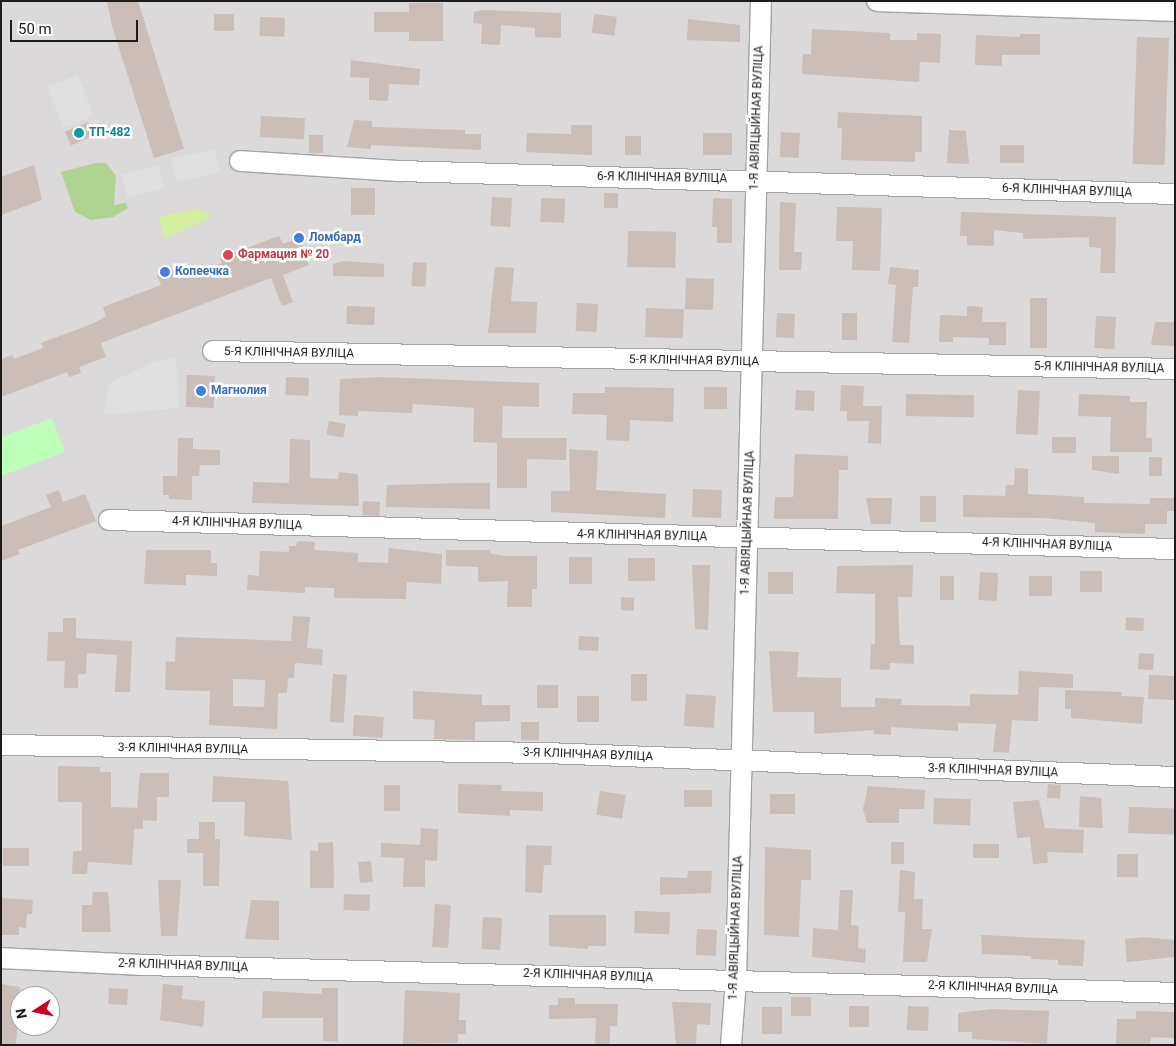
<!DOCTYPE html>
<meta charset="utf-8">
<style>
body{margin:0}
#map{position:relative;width:1176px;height:1046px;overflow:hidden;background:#efe8e1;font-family:Roboto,sans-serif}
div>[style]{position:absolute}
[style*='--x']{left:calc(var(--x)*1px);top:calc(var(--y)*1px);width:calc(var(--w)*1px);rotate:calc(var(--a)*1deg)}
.residential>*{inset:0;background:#dbd9d9}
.grass>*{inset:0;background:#d4efa1}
.forest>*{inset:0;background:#afd391}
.park>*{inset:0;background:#bdffb8}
.parking>*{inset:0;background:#e0e0e0;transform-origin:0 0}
.building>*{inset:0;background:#cbbdb7;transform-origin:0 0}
.roads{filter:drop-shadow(1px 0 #a3a3a3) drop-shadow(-1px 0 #a3a3a3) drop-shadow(0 1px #a3a3a3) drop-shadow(0 -1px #a3a3a3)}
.minor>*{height:20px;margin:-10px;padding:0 10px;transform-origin:10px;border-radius:10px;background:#fff}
.dots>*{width:14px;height:14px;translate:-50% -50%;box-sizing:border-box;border:2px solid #fff;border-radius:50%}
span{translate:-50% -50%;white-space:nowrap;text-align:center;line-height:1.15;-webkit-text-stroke:5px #fff;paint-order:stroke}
.street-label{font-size:12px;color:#1c1c1c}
.culture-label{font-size:12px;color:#0d838f;font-weight:700}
.left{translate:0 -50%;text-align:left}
.shop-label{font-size:12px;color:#366cbe;font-weight:700}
.health-label{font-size:12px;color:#be3a42;font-weight:700}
.frame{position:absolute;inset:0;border:2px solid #1c1c1c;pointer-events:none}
.north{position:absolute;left:10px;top:986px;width:50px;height:50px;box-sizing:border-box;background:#fff;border:1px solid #a4a4a4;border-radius:50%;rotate:259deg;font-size:14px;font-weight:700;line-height:20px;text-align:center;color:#1c1c1c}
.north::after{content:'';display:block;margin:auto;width:18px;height:22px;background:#c90020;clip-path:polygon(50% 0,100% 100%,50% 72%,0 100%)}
.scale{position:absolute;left:10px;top:20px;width:128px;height:22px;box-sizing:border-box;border:2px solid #1c1c1c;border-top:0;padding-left:6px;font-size:15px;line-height:18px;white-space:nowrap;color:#1c1c1c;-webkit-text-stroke:4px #fff;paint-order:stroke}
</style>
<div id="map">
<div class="residential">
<i style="clip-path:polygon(evenodd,1px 1px,1175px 1px,1175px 1045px,1px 1045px,1px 1px,20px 996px,50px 996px,50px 1026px,20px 1026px,20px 996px)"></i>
</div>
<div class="grass">
<i style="clip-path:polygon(198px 209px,208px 212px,210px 219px,165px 238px,158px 216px)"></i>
</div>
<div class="forest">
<i style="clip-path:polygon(96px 163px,106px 163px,116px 176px,114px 205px,126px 203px,128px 208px,113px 217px,91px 220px,75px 212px,61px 172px)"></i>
</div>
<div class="park">
<i style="clip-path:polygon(52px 418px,65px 452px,1px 476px,1px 437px)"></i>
</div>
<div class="parking">
<i style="left:78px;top:75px;width:44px;height:33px;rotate:69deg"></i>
<i style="left:215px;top:149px;width:24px;height:45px;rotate:78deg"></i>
<i style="left:158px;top:165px;width:24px;height:38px;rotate:75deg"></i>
<i style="clip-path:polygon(176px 357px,179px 408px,104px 415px,109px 383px,156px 361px)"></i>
</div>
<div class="building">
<i style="clip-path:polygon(107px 1px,138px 1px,184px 149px,154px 158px,112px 26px)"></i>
<i style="clip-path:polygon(409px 3px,443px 3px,443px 41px,409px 41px,409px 32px,374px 32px,374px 12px,409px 12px)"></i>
<i style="clip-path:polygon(483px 10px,561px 13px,561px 38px,535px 37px,535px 28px,501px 25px,500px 45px,481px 44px,482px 24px,473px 23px,474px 12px)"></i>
<i style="left:214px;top:14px;width:20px;height:17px"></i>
<i style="left:594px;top:14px;width:23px;height:19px;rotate:7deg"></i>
<i style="left:260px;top:17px;width:25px;height:19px;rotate:2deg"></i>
<i style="clip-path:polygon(688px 19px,740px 25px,740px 42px,687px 40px)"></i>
<i style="clip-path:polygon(812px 29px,890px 33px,890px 40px,917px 40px,917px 33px,941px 34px,940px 63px,920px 62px,919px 82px,802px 74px,803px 54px,811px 54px)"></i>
<i style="clip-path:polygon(1020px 34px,1040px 34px,1040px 55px,1002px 55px,1002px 66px,975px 65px,976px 35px,1020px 37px)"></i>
<i style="left:1137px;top:37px;width:32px;height:127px;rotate:2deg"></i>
<i style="clip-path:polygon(351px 60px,420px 69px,419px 85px,389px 84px,388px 101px,369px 100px,369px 78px,350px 77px)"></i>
<i style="clip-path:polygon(838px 112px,922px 116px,922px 152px,915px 152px,915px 162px,841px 160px,842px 128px,837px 128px)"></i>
<i style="left:261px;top:116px;width:44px;height:21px;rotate:3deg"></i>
<i style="clip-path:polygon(354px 120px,372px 121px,372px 127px,465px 130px,465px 134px,481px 134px,481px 150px,371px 145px,371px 149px,347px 147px)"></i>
<i style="left:88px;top:122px;width:15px;height:25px;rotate:67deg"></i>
<i style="clip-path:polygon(571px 125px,592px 125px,592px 155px,526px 152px,527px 133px,571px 134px)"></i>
<i style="clip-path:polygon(949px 130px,966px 131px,969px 164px,947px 163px)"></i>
<i style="left:781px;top:132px;width:19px;height:25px;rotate:3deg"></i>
<i style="left:703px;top:133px;width:29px;height:22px"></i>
<i style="left:309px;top:135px;width:14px;height:18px"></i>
<i style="left:625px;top:136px;width:16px;height:19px"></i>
<i style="left:1000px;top:145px;width:24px;height:18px"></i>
<i style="clip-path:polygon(34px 165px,42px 200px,1px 215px,1px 177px)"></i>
<i style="left:351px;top:188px;width:24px;height:27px"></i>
<i style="left:604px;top:193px;width:14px;height:15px"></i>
<i style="left:492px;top:197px;width:20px;height:29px;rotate:3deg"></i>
<i style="left:541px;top:198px;width:24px;height:24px;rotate:2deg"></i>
<i style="clip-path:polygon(713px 198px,732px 199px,732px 243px,717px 243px,717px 227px,712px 227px)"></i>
<i style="clip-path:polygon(780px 202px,796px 203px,794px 252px,802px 252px,801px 270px,779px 270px)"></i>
<i style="clip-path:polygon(837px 207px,882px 208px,880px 271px,852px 270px,853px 241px,836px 241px)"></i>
<i style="clip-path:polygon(961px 212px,1116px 217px,1115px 273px,1100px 273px,1101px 248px,1089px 247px,1089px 237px,1023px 239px,1023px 233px,994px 230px,994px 246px,967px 245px,967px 236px,960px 236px)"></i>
<i style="left:628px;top:231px;width:48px;height:36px;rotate:1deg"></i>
<i style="clip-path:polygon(279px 236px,283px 244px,299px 238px,309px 265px,283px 275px,293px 302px,282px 306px,271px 278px,101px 343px,106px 357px,79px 367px,81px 373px,69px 377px,67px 372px,1px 397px,1px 359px,12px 355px,14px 359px,43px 348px,41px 343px,94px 323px,106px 316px,103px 307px,161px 285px,157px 275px,175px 269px,178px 279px,222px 263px,220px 258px)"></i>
<i style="clip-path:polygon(344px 261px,384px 264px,384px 277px,333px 276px,333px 264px)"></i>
<i style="left:413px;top:262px;width:14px;height:24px;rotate:4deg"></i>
<i style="clip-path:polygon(495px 267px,514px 268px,511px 301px,537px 302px,536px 333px,488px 333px)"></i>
<i style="clip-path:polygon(890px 267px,919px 270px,918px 287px,913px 287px,909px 343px,892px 342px,896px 285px,888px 284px)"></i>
<i style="left:686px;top:278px;width:28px;height:31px;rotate:2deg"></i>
<i style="left:1030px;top:298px;width:17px;height:50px"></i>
<i style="left:577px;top:303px;width:21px;height:28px;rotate:3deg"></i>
<i style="left:347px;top:306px;width:28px;height:18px;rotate:2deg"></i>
<i style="clip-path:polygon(967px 306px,983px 307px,982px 322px,1006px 322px,1006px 345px,989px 345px,989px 338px,953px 337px,953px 342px,939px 342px,940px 315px,967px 316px)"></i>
<i style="left:646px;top:308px;width:38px;height:29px;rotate:2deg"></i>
<i style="left:777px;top:313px;width:18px;height:24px;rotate:3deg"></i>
<i style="left:842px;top:313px;width:15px;height:27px"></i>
<i style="left:1096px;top:316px;width:20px;height:32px;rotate:3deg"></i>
<i style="clip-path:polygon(1155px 322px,1175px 322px,1175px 346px,1151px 345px)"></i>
<i style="left:187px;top:375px;width:28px;height:32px;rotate:2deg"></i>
<i style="left:286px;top:377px;width:23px;height:18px;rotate:2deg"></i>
<i style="clip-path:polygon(380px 377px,539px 383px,539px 407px,503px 406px,502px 438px,567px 438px,566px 460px,527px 459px,527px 488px,497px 488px,497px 443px,473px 442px,474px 408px,413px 404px,412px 413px,358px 411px,358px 416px,339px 415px,340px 379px)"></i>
<i style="clip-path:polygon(841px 385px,864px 386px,863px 406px,882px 406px,881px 444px,868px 443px,869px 421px,847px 421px,847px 411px,840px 411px)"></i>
<i style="clip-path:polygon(605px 387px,674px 388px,673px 422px,630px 420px,629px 441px,606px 440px,607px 415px,572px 414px,573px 393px,605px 393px)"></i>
<i style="left:704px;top:387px;width:23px;height:22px"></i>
<i style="left:796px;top:390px;width:19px;height:20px;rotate:3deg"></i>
<i style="left:1018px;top:390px;width:22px;height:44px;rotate:3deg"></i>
<i style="left:906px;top:394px;width:68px;height:22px;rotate:1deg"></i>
<i style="clip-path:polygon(1079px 394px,1130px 396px,1130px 402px,1147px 402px,1146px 438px,1152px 438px,1152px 452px,1110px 452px,1111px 417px,1078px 416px)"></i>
<i style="left:329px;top:421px;width:17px;height:14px;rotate:10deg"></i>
<i style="left:1052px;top:437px;width:24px;height:16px"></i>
<i style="clip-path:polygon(178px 438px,193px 438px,193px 449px,220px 450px,220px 465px,200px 465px,199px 476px,192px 476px,192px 500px,169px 499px,169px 495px,163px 495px,163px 476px,177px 476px)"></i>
<i style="clip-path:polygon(290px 439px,310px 440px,310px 478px,338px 479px,339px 472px,358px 474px,359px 506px,252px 503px,253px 482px,289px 483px)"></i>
<i style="clip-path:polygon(569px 449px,598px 451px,596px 490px,666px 494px,665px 518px,551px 512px,551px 491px,570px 491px)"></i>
<i style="clip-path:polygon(795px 454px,848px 456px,848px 470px,839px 470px,838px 519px,774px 519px,775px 497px,793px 497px)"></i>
<i style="clip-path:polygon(1092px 456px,1119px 456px,1119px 474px,1092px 470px)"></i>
<i style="left:1149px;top:457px;width:13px;height:19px"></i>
<i style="clip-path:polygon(1015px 468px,1028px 469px,1028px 494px,1084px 497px,1084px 503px,1150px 504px,1150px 498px,1174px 498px,1174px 511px,1167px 511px,1167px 524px,1145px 524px,1145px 534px,1095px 532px,1095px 523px,1043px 518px,963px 517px,963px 495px,1005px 496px,1006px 485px,1014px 485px)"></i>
<i style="clip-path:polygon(466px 483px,490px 483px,490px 509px,386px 507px,387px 485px)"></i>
<i style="left:693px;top:489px;width:29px;height:28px;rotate:2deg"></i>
<i style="clip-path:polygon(59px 490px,63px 502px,85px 494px,96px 521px,18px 550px,20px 554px,1px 561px,1px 526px,51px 507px,46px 495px)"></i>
<i style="left:920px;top:496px;width:16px;height:26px"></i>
<i style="clip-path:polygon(866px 498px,892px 498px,891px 524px,871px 524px)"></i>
<i style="left:363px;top:501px;width:17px;height:14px;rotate:3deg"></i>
<i style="clip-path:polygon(297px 541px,315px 542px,314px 550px,358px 553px,358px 562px,388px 563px,389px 548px,442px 554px,441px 584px,407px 582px,406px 599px,334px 598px,334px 588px,305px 587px,305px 593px,247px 590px,248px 575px,259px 576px,260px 551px,289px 552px,289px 546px,296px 546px)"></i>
<i style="clip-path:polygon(146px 550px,211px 550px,211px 563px,217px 563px,217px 576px,186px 575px,186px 585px,144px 584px)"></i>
<i style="clip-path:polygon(446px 550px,490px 550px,490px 553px,503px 556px,537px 556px,537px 589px,532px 589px,532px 607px,507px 607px,508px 581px,478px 582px,478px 567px,446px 566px)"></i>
<i style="left:569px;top:557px;width:23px;height:27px"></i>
<i style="left:628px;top:558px;width:27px;height:23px"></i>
<i style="clip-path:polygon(692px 565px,710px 565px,708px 630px,695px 629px)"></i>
<i style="clip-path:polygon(913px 565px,912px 597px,898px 597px,899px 627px,900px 645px,914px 645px,914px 664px,890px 663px,890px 670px,870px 669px,871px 644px,875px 644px,875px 594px,836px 593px,837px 566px)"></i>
<i style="left:1080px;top:571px;width:22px;height:21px"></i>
<i style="left:768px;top:572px;width:25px;height:22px"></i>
<i style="left:980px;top:572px;width:18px;height:28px;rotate:3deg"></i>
<i style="left:940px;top:576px;width:14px;height:24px"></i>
<i style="left:1052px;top:576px;width:20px;height:23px;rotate:90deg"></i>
<i style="clip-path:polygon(621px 597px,634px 598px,634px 611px,621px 610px)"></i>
<i style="clip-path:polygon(evenodd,293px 616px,310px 617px,307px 648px,323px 649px,322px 665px,295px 663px,294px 678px,288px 678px,287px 693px,278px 693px,277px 729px,209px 725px,210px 691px,165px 690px,166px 661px,175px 662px,176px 637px,291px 641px,293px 616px,233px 679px,265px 680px,264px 707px,233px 706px,233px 679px)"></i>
<i style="left:1126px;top:617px;width:18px;height:13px;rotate:3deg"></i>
<i style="clip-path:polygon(63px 618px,76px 618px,76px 638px,132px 641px,130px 692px,115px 692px,117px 655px,87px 653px,86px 674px,78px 674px,78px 688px,64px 688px,65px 661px,47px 661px,48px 632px,63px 632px)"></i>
<i style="left:579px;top:636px;width:20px;height:14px;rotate:3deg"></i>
<i style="clip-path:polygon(769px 651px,799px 652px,797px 677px,841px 678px,841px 707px,875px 707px,875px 698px,902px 699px,901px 705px,970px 706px,970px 694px,1018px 695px,1019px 671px,1073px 674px,1073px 688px,1039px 687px,1038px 721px,1012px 720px,1009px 753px,993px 752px,996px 724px,958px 723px,958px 731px,891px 727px,891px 735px,874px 734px,874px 730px,814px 734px,814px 712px,773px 712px)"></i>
<i style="left:1139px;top:653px;width:15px;height:16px;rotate:4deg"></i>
<i style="left:333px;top:674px;width:14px;height:48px;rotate:4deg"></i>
<i style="left:631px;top:674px;width:16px;height:27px"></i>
<i style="left:1149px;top:675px;width:26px;height:24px;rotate:2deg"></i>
<i style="left:558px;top:685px;width:23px;height:21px;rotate:90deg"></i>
<i style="clip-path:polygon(1065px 690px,1122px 692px,1121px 696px,1144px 697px,1142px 724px,1071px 718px,1071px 709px,1065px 709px)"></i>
<i style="clip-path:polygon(413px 691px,482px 695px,482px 705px,510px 705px,510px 721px,475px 722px,475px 740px,434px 739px,435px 720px,413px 719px)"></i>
<i style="left:686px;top:694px;width:30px;height:32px;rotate:4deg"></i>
<i style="left:577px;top:696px;width:22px;height:26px"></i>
<i style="left:354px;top:715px;width:30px;height:21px;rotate:4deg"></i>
<i style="left:521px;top:722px;width:18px;height:18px"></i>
<i style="clip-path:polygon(58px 766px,100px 767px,100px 772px,111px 772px,111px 807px,137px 808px,140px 773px,169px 773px,169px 797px,157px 797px,157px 821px,143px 820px,143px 829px,134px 829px,132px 865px,88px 862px,87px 874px,72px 874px,73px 851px,82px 851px,82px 802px,58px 802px)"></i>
<i style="clip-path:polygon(213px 776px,288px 781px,292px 840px,244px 836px,245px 802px,212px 802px)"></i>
<i style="clip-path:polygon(458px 784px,502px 785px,501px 791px,543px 792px,543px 811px,510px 810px,510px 816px,458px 813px)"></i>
<i style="left:1048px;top:784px;width:13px;height:14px;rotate:4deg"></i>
<i style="left:384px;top:785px;width:16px;height:26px"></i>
<i style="clip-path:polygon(868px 786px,925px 790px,924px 809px,899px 809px,899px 823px,867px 823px,863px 809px)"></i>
<i style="left:684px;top:790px;width:28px;height:17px"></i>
<i style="left:600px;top:791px;width:26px;height:24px;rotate:9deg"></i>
<i style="left:770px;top:794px;width:25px;height:20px"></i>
<i style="clip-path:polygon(1080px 796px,1101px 798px,1103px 828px,1079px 827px)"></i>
<i style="left:934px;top:798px;width:37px;height:26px;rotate:2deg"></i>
<i style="clip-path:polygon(1039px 800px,1045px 828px,1084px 830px,1083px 853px,1047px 852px,1048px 863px,1033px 864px,1030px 837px,1017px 838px,1013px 802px)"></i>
<i style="left:1129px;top:807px;width:46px;height:26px;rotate:2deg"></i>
<i style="clip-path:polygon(199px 822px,215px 822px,215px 839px,220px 839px,219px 886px,203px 886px,203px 853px,187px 853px,187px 839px,199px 839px)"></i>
<i style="clip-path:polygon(421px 828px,438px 829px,437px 861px,425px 860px,425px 887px,403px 887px,404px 858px,381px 857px,381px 843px,420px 845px)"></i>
<i style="clip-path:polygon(333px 842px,334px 888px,310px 888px,310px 850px,318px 851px,318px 843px)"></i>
<i style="left:891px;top:842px;width:13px;height:22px"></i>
<i style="left:999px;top:844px;width:14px;height:26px;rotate:90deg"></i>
<i style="clip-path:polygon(526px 845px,552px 846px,551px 865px,544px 865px,542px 893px,525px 892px)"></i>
<i style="clip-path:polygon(765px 847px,811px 850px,811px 880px,801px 880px,799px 937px,764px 935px)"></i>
<i style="left:3px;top:848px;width:26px;height:18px"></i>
<i style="left:1117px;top:854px;width:21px;height:23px"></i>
<i style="left:371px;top:861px;width:21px;height:13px;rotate:85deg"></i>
<i style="clip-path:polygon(900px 870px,915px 872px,914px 899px,923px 899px,922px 929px,932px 929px,927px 962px,903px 962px,905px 912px,898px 912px)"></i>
<i style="clip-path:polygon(688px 871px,712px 871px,711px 893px,660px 895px,660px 877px,687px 878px)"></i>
<i style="clip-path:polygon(158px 880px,181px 880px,177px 936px,161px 936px)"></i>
<i style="clip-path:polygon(840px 890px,853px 890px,851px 925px,859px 926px,858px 948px,866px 949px,865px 963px,812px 957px,813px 928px,838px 930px)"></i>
<i style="clip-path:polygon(93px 892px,108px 892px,111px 932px,82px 932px,82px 905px,92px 905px)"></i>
<i style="left:344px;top:894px;width:26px;height:16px;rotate:2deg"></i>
<i style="clip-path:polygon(1px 898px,33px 900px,32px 914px,27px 914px,26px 928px,19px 927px,19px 935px,2px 935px)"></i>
<i style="clip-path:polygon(251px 900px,279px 901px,279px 940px,245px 939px)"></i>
<i style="left:435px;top:904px;width:16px;height:43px;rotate:4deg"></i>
<i style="left:635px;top:911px;width:35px;height:22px;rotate:2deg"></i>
<i style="clip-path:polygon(549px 915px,606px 915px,606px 946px,588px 946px,588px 949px,549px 946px)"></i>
<i style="left:483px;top:917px;width:19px;height:32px;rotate:3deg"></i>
<i style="left:697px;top:929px;width:20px;height:26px;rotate:3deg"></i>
<i style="clip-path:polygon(981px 935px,1085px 940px,1083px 966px,1058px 965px,1058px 960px,1031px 959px,1031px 956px,982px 954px)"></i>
<i style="clip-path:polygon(1142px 937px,1175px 940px,1175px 957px,1127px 962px,1125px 939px)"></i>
<i style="clip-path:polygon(1px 984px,20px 987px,16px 1045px,1px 1045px)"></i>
<i style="clip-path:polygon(163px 984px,183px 986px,182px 999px,205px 1001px,203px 1027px,160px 1020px)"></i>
<i style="left:109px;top:988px;width:19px;height:16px;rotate:3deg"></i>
<i style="clip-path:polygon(322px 988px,338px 988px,338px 1042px,323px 1041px,323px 1018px,262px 1018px,263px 991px,322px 994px)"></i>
<i style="clip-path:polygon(405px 990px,460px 993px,459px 1020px,466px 1020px,466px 1034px,458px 1034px,458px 1043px,403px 1044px)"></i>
<i style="left:791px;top:997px;width:20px;height:19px"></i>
<i style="clip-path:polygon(558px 998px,575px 998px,575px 1004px,618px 1004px,617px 1026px,610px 1026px,610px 1045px,595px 1045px,596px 1018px,549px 1019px,549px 1005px,558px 1005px)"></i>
<i style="clip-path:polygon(672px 1002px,711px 1003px,710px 1025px,697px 1024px,696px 1045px,676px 1044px)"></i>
<i style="left:849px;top:1006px;width:20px;height:21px"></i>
<i style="left:908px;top:1006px;width:21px;height:24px;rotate:3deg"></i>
<i style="left:762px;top:1007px;width:20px;height:27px"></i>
<i style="clip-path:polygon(992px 1009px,1049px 1011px,1047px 1044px,972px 1039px,972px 1032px,958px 1032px,958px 1013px)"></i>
<i style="clip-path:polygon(1136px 1011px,1175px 1012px,1175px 1038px,1151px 1037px,1150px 1045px,1116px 1044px,1117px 1019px,1136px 1019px)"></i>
</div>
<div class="roads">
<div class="minor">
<i style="--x:877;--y:1;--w:298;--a:1.9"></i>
<i style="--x:240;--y:161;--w:160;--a:3.6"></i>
<i style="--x:400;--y:171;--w:775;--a:1.7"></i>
<i style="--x:213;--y:351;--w:962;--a:1.07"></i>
<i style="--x:109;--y:520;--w:1066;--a:1.56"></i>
<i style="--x:1;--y:745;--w:545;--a:0.84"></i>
<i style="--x:546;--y:753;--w:629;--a:2.19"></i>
<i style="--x:1;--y:958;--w:142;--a:2.8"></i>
<i style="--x:143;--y:965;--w:1032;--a:1.55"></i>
<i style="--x:731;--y:1045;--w:65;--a:-85.6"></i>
<i style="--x:736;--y:980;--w:979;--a:-88.54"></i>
</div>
</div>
<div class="dots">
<i style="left:79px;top:133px;background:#0f9aa8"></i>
<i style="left:299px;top:238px;background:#3f7fe0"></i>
<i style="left:228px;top:255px;background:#e0444e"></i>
<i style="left:165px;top:272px;background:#3f7fe0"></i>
<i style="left:201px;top:391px;background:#3f7fe0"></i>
</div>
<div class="street-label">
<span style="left:757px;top:118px;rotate:-88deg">1-Я АВІЯЦЫЙНАЯ ВУЛІЦА</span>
<span style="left:662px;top:178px;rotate:1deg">6-Я КЛІНІЧНАЯ ВУЛІЦА</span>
<span style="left:1067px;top:191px;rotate:2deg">6-Я КЛІНІЧНАЯ ВУЛІЦА</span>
<span style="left:289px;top:353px;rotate:1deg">5-Я КЛІНІЧНАЯ ВУЛІЦА</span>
<span style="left:694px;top:361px;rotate:1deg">5-Я КЛІНІЧНАЯ ВУЛІЦА</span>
<span style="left:1099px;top:368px;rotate:1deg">5-Я КЛІНІЧНАЯ ВУЛІЦА</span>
<span style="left:748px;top:523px;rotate:-88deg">1-Я АВІЯЦЫЙНАЯ ВУЛІЦА</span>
<span style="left:237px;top:524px;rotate:2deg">4-Я КЛІНІЧНАЯ ВУЛІЦА</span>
<span style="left:642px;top:536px;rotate:1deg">4-Я КЛІНІЧНАЯ ВУЛІЦА</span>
<span style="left:1047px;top:545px;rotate:2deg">4-Я КЛІНІЧНАЯ ВУЛІЦА</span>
<span style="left:183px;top:749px;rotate:1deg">3-Я КЛІНІЧНАЯ ВУЛІЦА</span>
<span style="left:588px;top:755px;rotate:2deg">3-Я КЛІНІЧНАЯ ВУЛІЦА</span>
<span style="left:993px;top:771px;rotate:2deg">3-Я КЛІНІЧНАЯ ВУЛІЦА</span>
<span style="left:736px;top:928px;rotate:-88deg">1-Я АВІЯЦЫЙНАЯ ВУЛІЦА</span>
<span style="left:183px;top:966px;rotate:2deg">2-Я КЛІНІЧНАЯ ВУЛІЦА</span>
<span style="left:588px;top:976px;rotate:2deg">2-Я КЛІНІЧНАЯ ВУЛІЦА</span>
<span style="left:993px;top:988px;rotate:2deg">2-Я КЛІНІЧНАЯ ВУЛІЦА</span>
</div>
<div class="culture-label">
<span class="left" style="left:89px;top:133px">ТП-482</span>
</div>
<div class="shop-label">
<span class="left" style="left:309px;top:238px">Ломбард</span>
<span class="left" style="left:175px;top:272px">Копеечка</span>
<span class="left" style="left:211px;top:391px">Магнолия</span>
</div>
<div class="health-label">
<span class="left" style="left:238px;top:255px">Фармация № 20</span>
</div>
<div class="frame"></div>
<div class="north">N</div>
<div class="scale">50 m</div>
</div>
